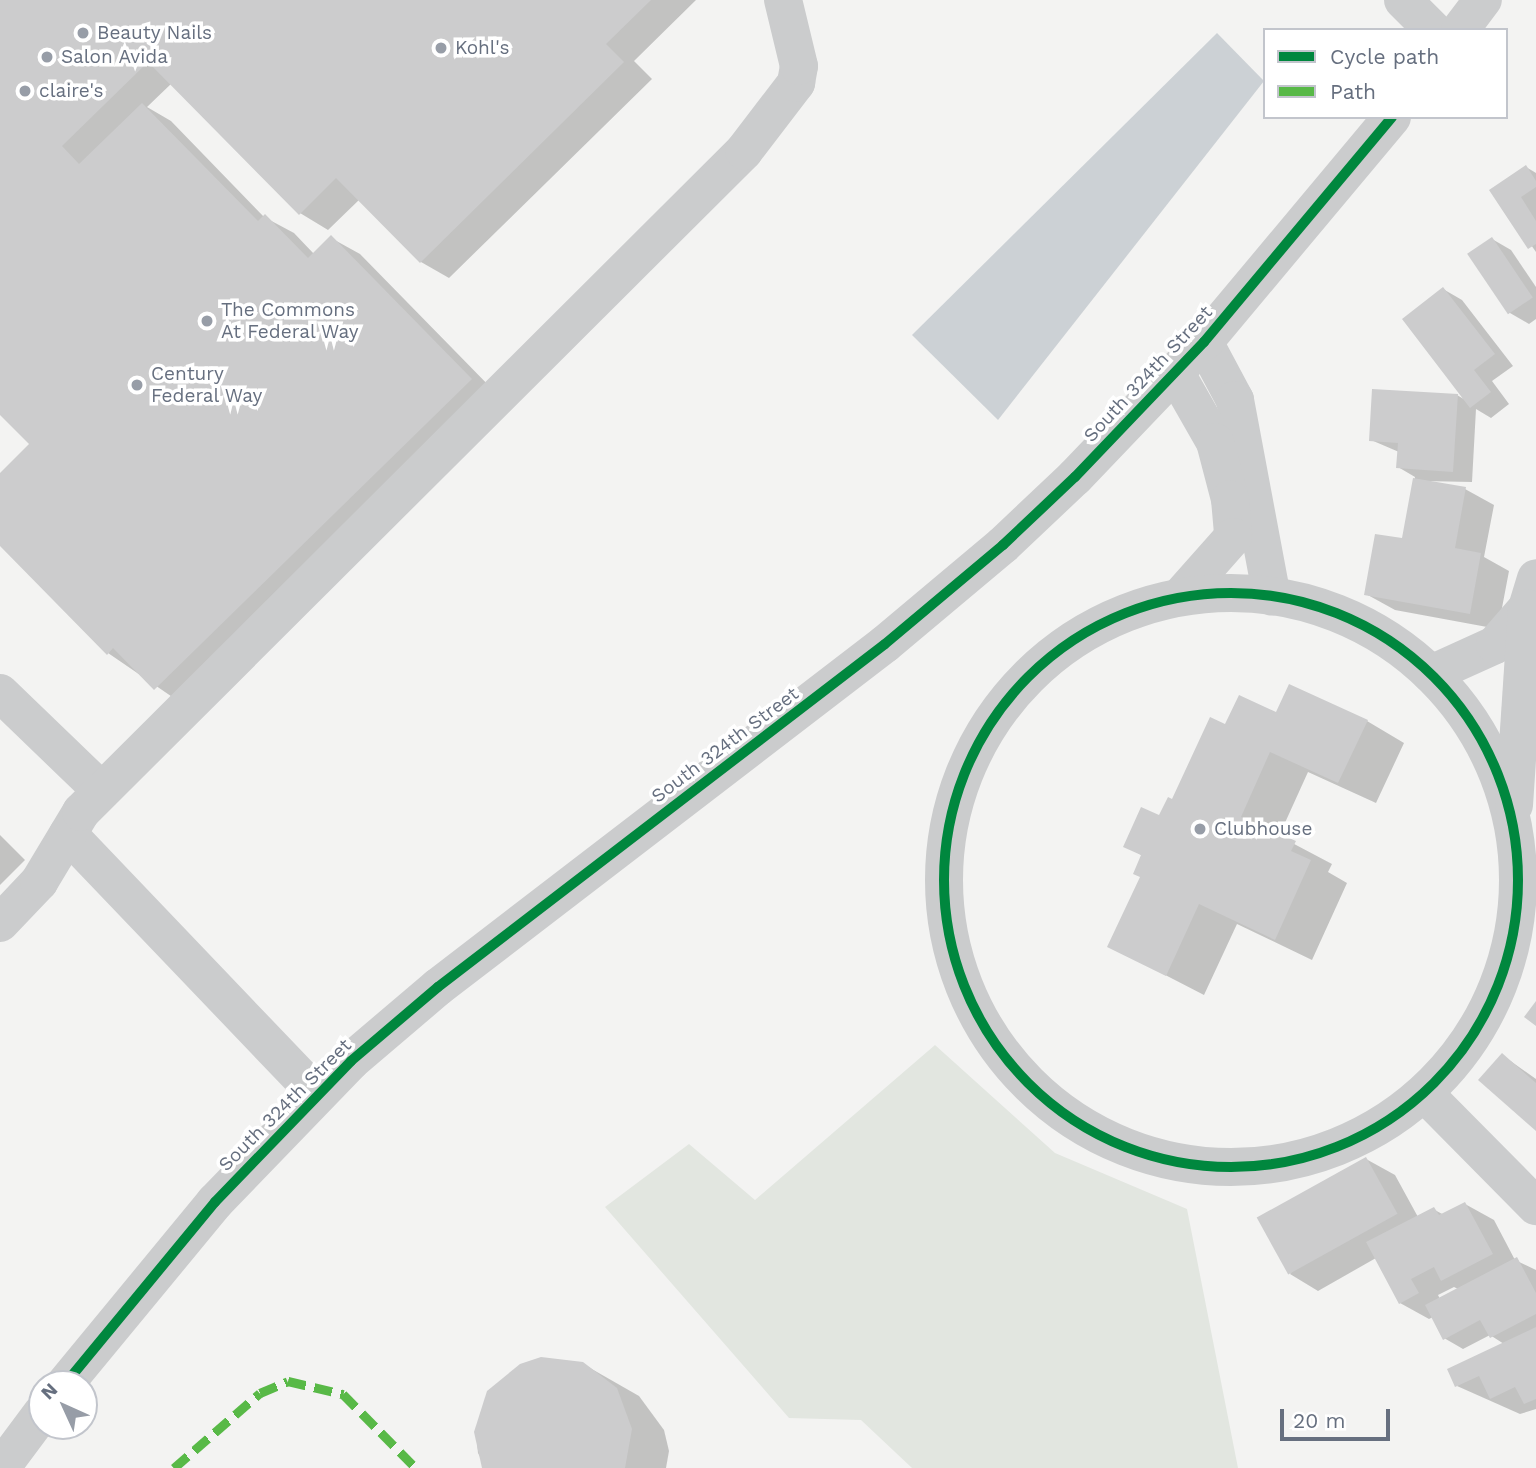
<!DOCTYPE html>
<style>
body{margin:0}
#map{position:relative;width:1536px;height:1468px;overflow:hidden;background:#f3f3f2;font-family:"Work Sans",sans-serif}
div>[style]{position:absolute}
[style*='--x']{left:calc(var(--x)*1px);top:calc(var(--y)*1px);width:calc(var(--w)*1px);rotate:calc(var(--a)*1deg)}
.green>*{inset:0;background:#e2e6e0}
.water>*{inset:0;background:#ccd1d5}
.shadow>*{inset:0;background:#0003}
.building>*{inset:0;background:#cccccd;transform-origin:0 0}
.minor>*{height:38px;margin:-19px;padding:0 19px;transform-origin:19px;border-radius:19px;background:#cbcccd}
.minor>.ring{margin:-19px;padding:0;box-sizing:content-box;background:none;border:38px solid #cbcccd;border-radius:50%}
.quiet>*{height:9px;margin-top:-4.5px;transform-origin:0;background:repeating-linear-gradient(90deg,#58b947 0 18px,transparent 0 27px)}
.cycleway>*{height:10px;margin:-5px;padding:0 5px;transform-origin:5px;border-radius:5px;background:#00873e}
.cycleway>.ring{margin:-5px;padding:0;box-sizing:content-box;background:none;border:10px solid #00873e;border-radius:50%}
.dots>*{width:19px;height:19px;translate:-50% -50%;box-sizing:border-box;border:4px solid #fff;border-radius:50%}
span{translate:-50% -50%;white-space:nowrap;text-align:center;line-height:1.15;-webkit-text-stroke:7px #fff;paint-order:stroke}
.poi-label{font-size:19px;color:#666f7f}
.left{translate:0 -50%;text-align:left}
.street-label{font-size:19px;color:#666f7f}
.legend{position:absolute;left:1263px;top:28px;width:245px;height:91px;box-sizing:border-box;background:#fff;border:2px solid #c2c5cc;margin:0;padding:9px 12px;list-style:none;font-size:21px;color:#666f7f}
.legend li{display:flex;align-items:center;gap:14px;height:35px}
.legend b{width:35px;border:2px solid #c2c5cc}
.north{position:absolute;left:28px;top:1370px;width:70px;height:70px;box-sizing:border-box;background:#fff;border:2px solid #c2c5cc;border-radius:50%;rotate:315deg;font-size:19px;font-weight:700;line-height:28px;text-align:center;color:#666f7f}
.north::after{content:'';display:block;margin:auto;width:24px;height:32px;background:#979da7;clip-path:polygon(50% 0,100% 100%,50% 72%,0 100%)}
.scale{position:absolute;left:1280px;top:1409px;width:110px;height:32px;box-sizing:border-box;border:4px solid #666f7f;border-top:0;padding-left:9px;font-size:21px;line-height:24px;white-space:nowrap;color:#666f7f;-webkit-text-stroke:5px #fff;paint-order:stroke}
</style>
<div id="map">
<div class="green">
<i style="clip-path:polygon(935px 1045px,1055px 1153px,1187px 1209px,1238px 1468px,912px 1468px,861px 1420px,789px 1418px,605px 1207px,689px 1144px,755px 1200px)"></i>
</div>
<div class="water">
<i style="clip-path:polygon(1217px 33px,1264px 81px,998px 420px,912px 335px)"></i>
</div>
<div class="shadow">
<i style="clip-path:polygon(0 0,696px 0,634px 61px,652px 79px,449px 278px,421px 262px,360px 199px,328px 230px,300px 213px,172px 83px,147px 107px,171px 121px,264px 217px,294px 233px,314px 254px,331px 238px,360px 254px,499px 396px,184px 705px,108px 653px,0 543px,0 475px,32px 445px,0 412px)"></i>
<i style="clip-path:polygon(1526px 167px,1536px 173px,1536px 252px,1492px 190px)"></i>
<i style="clip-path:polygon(1492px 239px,1511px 250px,1536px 287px,1536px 319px,1529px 324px,1510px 313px)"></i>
<i style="clip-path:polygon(1443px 289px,1462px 300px,1513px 366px,1492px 381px,1509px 404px,1491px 418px,1476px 409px,1472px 482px,1423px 481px,1465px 489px,1494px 505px,1484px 557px,1509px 571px,1498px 629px,1395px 610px,1366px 594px,1403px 540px,1415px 477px,1398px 467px,1399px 452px,1371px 440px,1457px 395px,1467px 401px)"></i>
<i style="clip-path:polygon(1277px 715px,1367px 721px,1404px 743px,1376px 803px,1308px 772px,1279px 836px,1332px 864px,1328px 872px,1347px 883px,1312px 960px,1237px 924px,1204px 995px,1109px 946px,1142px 877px,1143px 856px,1125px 846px,1160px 817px,1226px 727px)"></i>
<i style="clip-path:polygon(0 835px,25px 860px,0 885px)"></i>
<i style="clip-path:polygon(1502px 1055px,1536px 1079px,1536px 1129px)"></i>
<i style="clip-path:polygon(evenodd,1366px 1159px,1395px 1175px,1418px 1217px,1433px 1209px,1444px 1215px,1465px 1204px,1494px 1220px,1515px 1260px,1536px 1270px,1536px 1409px,1520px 1414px,1457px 1386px,1504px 1344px,1490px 1335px,1463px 1349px,1444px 1338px,1433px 1317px,1429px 1319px,1400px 1303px,1376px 1258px,1318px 1291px,1290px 1274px,1366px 1159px,1454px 1287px,1458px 1289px,1440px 1299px,1438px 1295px,1454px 1287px)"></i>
<i style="clip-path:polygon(583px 1364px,639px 1396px,664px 1430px,669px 1451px,666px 1468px,486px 1468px,478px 1453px,476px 1432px)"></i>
</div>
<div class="building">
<i style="clip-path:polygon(0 0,651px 0,606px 44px,624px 62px,420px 263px,336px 178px,299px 215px,148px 62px,62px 146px,79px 164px,142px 103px,258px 221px,265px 214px,308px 258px,331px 235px,472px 379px,154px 690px,113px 648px,107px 655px,0 546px,0 473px,29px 444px,0 415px)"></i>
<i style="clip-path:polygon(1526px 165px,1536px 181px,1536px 187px,1521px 197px,1536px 221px,1536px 244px,1528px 249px,1489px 190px)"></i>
<i style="left:1492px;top:237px;width:73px;height:30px;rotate:56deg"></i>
<i style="clip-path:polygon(1443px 287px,1495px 354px,1474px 370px,1491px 392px,1470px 408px,1402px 319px)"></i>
<i style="clip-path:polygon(1372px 389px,1458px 394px,1453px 472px,1396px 468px,1398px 443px,1369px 441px)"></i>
<i style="clip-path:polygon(1413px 478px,1466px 487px,1455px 548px,1481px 553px,1470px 614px,1364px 595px,1375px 534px,1402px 538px)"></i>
<i style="clip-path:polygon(1289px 684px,1368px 720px,1338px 783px,1270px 752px,1241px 817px,1296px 841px,1291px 851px,1311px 860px,1275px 940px,1199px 904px,1166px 976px,1107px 947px,1140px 877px,1133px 874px,1141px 855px,1123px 847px,1141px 807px,1159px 815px,1168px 797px,1172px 799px,1210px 717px,1225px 724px,1239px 695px,1276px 712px)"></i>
<i style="clip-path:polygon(1536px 1001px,1536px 1026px,1524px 1017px)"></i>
<i style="clip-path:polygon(1502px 1053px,1536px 1083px,1536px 1131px,1478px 1080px)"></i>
<i style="left:1366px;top:1157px;width:65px;height:125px;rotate:61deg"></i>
<i style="clip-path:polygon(1465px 1202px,1493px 1254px,1441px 1281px,1434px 1267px,1411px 1279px,1419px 1293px,1399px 1304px,1366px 1242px,1434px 1207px,1439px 1215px)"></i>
<i style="clip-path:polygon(1517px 1257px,1536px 1293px,1536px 1314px,1490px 1338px,1480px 1320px,1443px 1340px,1425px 1305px)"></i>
<i style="clip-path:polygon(1536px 1327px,1536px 1399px,1524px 1404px,1515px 1387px,1490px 1399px,1479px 1376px,1455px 1387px,1447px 1369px)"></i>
<i style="clip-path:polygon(541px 1357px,583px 1362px,617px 1388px,632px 1429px,625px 1468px,482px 1468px,474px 1432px,487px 1391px,520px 1364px)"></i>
</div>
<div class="minor">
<i style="--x:1403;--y:0;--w:42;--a:45"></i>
<i style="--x:1460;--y:30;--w:38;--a:-53"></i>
<i style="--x:1204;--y:342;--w:66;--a:61.9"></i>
<i style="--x:1235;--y:400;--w:200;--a:79.4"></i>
<i style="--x:1175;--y:372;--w:81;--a:60.3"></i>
<i style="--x:1215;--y:442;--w:59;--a:75.3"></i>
<i style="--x:1230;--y:499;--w:38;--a:85"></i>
<i style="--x:1233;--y:537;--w:80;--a:131.5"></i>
<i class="ring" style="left:944px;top:593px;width:536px;height:536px"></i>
<i style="--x:1431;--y:674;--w:70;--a:-24.4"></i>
<i style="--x:1495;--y:645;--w:49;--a:-49.1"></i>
<i style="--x:1527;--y:608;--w:31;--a:-73"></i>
<i style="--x:0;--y:693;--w:141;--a:43.9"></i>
<i style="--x:1514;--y:805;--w:197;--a:-86.2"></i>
<i style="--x:68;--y:834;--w:361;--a:46.3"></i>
<i style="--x:0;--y:923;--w:57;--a:-46.4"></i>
<i style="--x:39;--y:882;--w:82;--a:-59"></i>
<i style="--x:81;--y:812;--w:936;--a:-44.91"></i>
<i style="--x:744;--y:151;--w:86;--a:-52.6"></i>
<i style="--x:796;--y:83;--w:17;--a:-80"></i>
<i style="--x:799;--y:66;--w:68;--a:-103.6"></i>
<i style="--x:1425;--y:1094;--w:158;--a:45.3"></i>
<i style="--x:65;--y:1384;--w:236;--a:-50.5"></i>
<i style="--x:215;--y:1202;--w:196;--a:-46"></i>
<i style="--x:351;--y:1061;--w:114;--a:-40.4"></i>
<i style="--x:438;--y:987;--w:563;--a:-37.5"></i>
<i style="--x:885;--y:644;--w:154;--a:-40"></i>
<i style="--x:1003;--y:545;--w:99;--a:-43.4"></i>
<i style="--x:1075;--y:477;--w:187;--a:-46.3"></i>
<i style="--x:1204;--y:342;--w:293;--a:-50.1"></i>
<i style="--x:1;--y:1468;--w:69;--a:-53.3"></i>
</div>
<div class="quiet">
<i style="--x:174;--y:1468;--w:114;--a:-41.1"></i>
<i style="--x:260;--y:1393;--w:30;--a:-23"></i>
<i style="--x:288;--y:1381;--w:57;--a:13.3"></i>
<i style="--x:343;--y:1394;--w:104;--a:45.4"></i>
</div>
<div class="cycleway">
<i class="ring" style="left:944px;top:593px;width:564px;height:564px"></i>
<i style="--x:65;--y:1384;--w:236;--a:-50.5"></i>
<i style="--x:215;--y:1202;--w:196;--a:-46"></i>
<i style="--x:351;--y:1061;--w:114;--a:-40.4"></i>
<i style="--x:438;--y:987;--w:563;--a:-37.5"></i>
<i style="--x:885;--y:644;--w:154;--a:-40"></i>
<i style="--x:1003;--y:545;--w:99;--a:-43.4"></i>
<i style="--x:1075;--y:477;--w:187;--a:-46.3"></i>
<i style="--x:1204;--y:342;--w:293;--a:-50.1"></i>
</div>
<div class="dots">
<i style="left:83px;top:33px;background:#979da7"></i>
<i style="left:441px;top:48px;background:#979da7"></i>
<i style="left:47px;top:57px;background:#979da7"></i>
<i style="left:25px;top:91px;background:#979da7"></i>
<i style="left:207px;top:321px;background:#979da7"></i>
<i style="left:137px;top:385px;background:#979da7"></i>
<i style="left:1200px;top:829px;background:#979da7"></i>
</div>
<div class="poi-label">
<span class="left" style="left:97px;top:33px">Beauty Nails</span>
<span class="left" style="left:455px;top:48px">Kohl's</span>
<span class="left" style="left:61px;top:57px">Salon Avida</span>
<span class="left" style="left:39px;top:91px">claire's</span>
<span class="left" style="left:221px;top:321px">The Commons<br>At Federal Way</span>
<span class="left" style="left:151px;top:385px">Century<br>Federal Way</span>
<span class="left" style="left:1214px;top:829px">Clubhouse</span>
</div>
<div class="street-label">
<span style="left:1148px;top:374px;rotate:-47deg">South 324th Street</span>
<span style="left:725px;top:745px;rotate:-37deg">South 324th Street</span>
<span style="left:285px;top:1105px;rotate:-45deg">South 324th Street</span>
</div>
<ul class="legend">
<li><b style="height:9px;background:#00873e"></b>Cycle path</li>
<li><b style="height:9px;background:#58b947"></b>Path</li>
</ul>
<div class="north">N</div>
<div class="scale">20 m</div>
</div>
